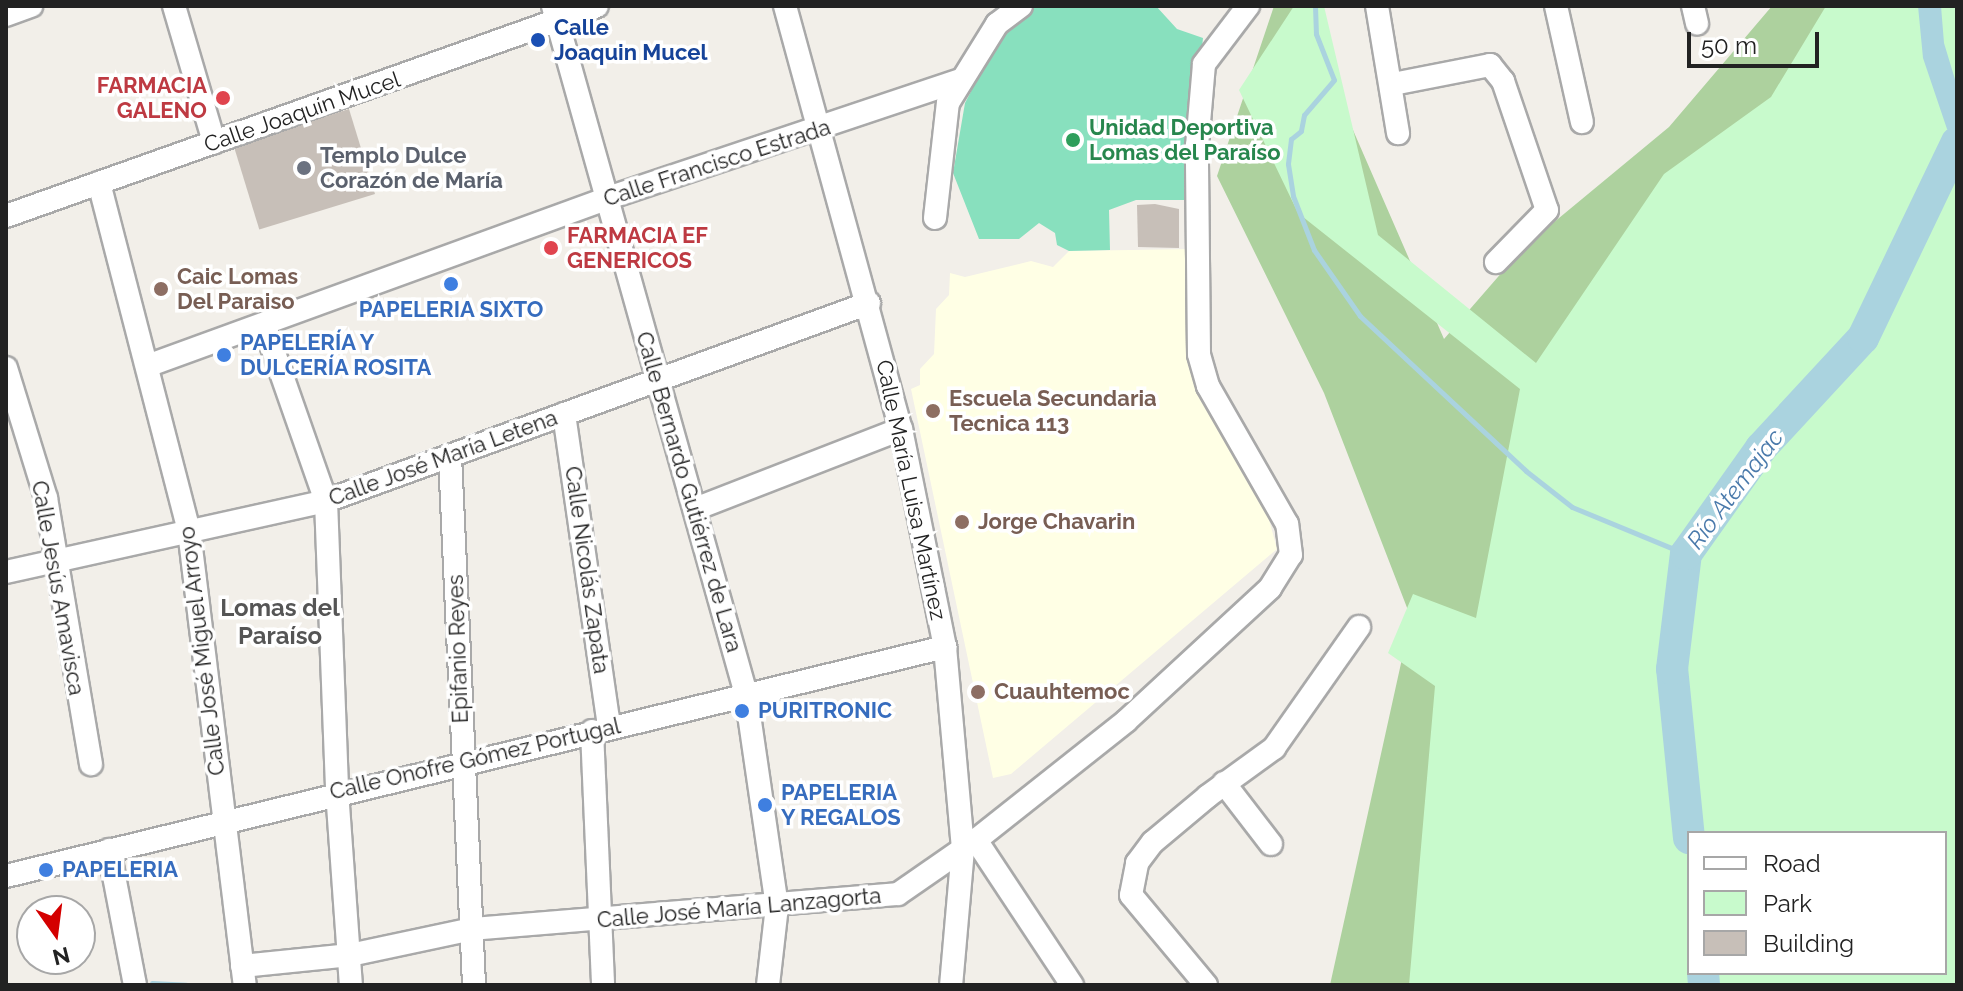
<!DOCTYPE html>
<meta charset="utf-8">
<style>
body{margin:0}
#map{position:relative;width:1963px;height:991px;overflow:hidden;background:#f2efe9;font-family:Raleway,sans-serif}
div>[style]{position:absolute}
[style*='--x']{left:calc(var(--x)*1px);top:calc(var(--y)*1px);width:calc(var(--w)*1px);rotate:calc(var(--a)*1deg)}
.education>*{inset:0;background:#ffffe5}
.forest>*{inset:0;background:#add19e}
.park>*{inset:0;background:#c8facc}
.pitch>*{inset:0;background:#88e0be}
.water>*{inset:0;background:#aad3df}
.stream>*{height:5px;margin:-2.5px;padding:0 2.5px;transform-origin:2.5px;border-radius:2.5px;background:#aad3df}
.river>*{height:32px;margin:-16px;padding:0 16px;transform-origin:16px;border-radius:16px;background:#aad3df}
.building>*{inset:0;background:#c7bfb8;transform-origin:0 0}
.roads{filter:drop-shadow(2px 0 #a9a9a9) drop-shadow(-2px 0 #a9a9a9) drop-shadow(0 2px #a9a9a9) drop-shadow(0 -2px #a9a9a9)}
.minor>*{height:22px;margin:-11px;padding:0 11px;transform-origin:11px;border-radius:11px;background:#fff}
.dots>*{width:22px;height:22px;translate:-50% -50%;box-sizing:border-box;border:4px solid #fff;border-radius:50%}
span{translate:-50% -50%;white-space:nowrap;text-align:center;line-height:1.15;-webkit-text-stroke:7px #fff;paint-order:stroke}
.transit-label{font-size:22px;color:#164399;font-weight:700}
.left{translate:0 -50%;text-align:left}
.health-label{font-size:22px;color:#be3a42;font-weight:700}
.right{translate:-100% -50%;text-align:right}
.street-label{font-size:22px;color:#222}
.leisure-label{font-size:22px;color:#27864d;font-weight:700}
.worship-label{font-size:22px;color:#5b616d;font-weight:700}
.education-label{font-size:22px;color:#785e54;font-weight:700}
.shop-label{font-size:22px;color:#366cbe;font-weight:700}
.water-label{font-size:24px;color:#4a7aab;font-style:italic}
.neighbourhood-label{font-size:24px;color:#555;font-weight:700}
.frame{position:absolute;inset:0;border:8px solid #222;pointer-events:none}
.legend{position:absolute;left:1687px;top:831px;width:260px;height:144px;box-sizing:border-box;background:#fff;border:2px solid #a7a7a7;margin:0;padding:10px 14px;list-style:none;font-size:24px;color:#222}
.legend li{display:flex;align-items:center;gap:16px;height:40px}
.legend b{width:40px;border:2px solid #a7a7a7}
.north{position:absolute;left:16px;top:895px;width:80px;height:80px;box-sizing:border-box;background:#fff;border:2px solid #a7a7a7;border-radius:50%;rotate:166deg;font-size:22px;font-weight:700;line-height:32px;text-align:center;color:#222}
.north::after{content:'';display:block;margin:auto;width:28px;height:36px;background:#d40000;clip-path:polygon(50% 0,100% 100%,50% 72%,0 100%)}
.scale{position:absolute;left:1687px;top:32px;width:132px;height:36px;box-sizing:border-box;border:4px solid #222;border-top:0;padding-left:10px;font-size:24px;line-height:28px;white-space:nowrap;color:#222;-webkit-text-stroke:6px #fff;paint-order:stroke}
</style>
<div id="map">
<div class="education">
<i style="clip-path:polygon(1193px 249px,1192px 362px,1267px 512px,1277px 549px,1011px 774px,993px 778px,911px 389px,920px 385px,920px 369px,934px 354px,936px 309px,949px 295px,950px 273px,965px 277px,1031px 261px,1053px 267px,1069px 251px)"></i>
</div>
<div class="forest">
<i style="clip-path:polygon(evenodd,1274px 6px,1299px 6px,1444px 339px,1524px 247px,1669px 127px,1772px 6px,1957px 6px,1957px 985px,1330px 985px,1411px 618px,1324px 393px,1217px 176px,1274px 6px,1689px 833px,1945px 833px,1945px 973px,1689px 973px,1689px 833px)"></i>
</div>
<div class="park">
<i style="clip-path:polygon(evenodd,1294px 6px,1324px 6px,1378px 235px,1536px 363px,1664px 174px,1771px 97px,1826px 6px,1957px 6px,1957px 985px,1409px 985px,1435px 686px,1388px 653px,1413px 594px,1476px 618px,1520px 389px,1298px 213px,1239px 90px,1294px 6px,1689px 833px,1945px 833px,1945px 973px,1689px 973px,1689px 833px)"></i>
</div>
<div class="pitch">
<i style="clip-path:polygon(1036px 6px,1156px 6px,1177px 29px,1203px 38px,1198px 87px,1187px 107px,1190px 200px,1136px 200px,1109px 210px,1110px 250px,1069px 251px,1057px 245px,1055px 233px,1039px 223px,1019px 239px,979px 239px,953px 173px,965px 103px,1007px 21px)"></i>
</div>
<div class="water">
<i style="clip-path:polygon(1918px 6px,1941px 6px,1944px 43px,1957px 86px,1957px 135px,1947px 129px,1923px 58px)"></i>
</div>
<div class="stream">
<i style="--x:1315;--y:6;--w:28;--a:88"></i>
<i style="--x:1316;--y:34;--w:49;--a:68.6"></i>
<i style="--x:1334;--y:80;--w:46;--a:130.6"></i>
<i style="--x:1304;--y:115;--w:16;--a:101"></i>
<i style="--x:1301;--y:131;--w:13;--a:141"></i>
<i style="--x:1291;--y:139;--w:25;--a:97"></i>
<i style="--x:1288;--y:164;--w:32;--a:81"></i>
<i style="--x:1293;--y:196;--w:58;--a:68.7"></i>
<i style="--x:1314;--y:250;--w:80;--a:55.1"></i>
<i style="--x:1360;--y:316;--w:227;--a:43"></i>
<i style="--x:1526;--y:471;--w:58;--a:38"></i>
<i style="--x:1572;--y:507;--w:123;--a:22.4"></i>
<i style="--x:152;--y:983;--w:34;--a:3"></i>
</div>
<div class="river">
<i style="--x:1689;--y:838;--w:170;--a:-95.7"></i>
<i style="--x:1672;--y:669;--w:116;--a:-83.1"></i>
<i style="--x:1686;--y:554;--w:130;--a:-54.7"></i>
<i style="--x:1761;--y:448;--w:150;--a:-47.2"></i>
<i style="--x:1863;--y:338;--w:217;--a:-64.4"></i>
<i style="--x:1703;--y:973;--w:12;--a:85"></i>
</div>
<div class="building">
<i style="left:349px;top:109px;width:89px;height:121px;rotate:73deg"></i>
<i style="clip-path:polygon(1155px 204px,1179px 209px,1179px 248px,1138px 247px,1137px 205px)"></i>
</div>
<div class="roads">
<div class="minor">
<i style="--x:174;--y:6;--w:142;--a:73.6"></i>
<i style="--x:553;--y:6;--w:715;--a:74.33"></i>
<i style="--x:746;--y:694;--w:214;--a:81.7"></i>
<i style="--x:777;--y:906;--w:80;--a:96.5"></i>
<i style="--x:785;--y:6;--w:439;--a:74.7"></i>
<i style="--x:901;--y:429;--w:222;--a:78.6"></i>
<i style="--x:945;--y:647;--w:203;--a:84.9"></i>
<i style="--x:963;--y:849;--w:137;--a:95"></i>
<i style="--x:1377;--y:6;--w:129;--a:80.6"></i>
<i style="--x:1556;--y:6;--w:119;--a:77.4"></i>
<i style="--x:1693;--y:6;--w:18;--a:77"></i>
<i style="--x:6;--y:15;--w:27;--a:-20"></i>
<i style="--x:1393;--y:84;--w:99;--a:-11.1"></i>
<i style="--x:1490;--y:65;--w:21;--a:51"></i>
<i style="--x:1503;--y:81;--w:136;--a:71.2"></i>
<i style="--x:1547;--y:210;--w:73;--a:134.4"></i>
<i style="--x:99;--y:183;--w:359;--a:75.5"></i>
<i style="--x:189;--y:531;--w:457;--a:83"></i>
<i style="--x:6;--y:216;--w:627;--a:-19.56"></i>
<i style="--x:935;--y:218;--w:116;--a:-83.6"></i>
<i style="--x:948;--y:103;--w:93;--a:-58.2"></i>
<i style="--x:997;--y:24;--w:30;--a:-37"></i>
<i style="--x:265;--y:327;--w:184;--a:70.7"></i>
<i style="--x:326;--y:501;--w:290;--a:87.8"></i>
<i style="--x:337;--y:791;--w:195;--a:85.9"></i>
<i style="--x:147;--y:366;--w:487;--a:-20"></i>
<i style="--x:605;--y:199;--w:375;--a:-18.5"></i>
<i style="--x:6;--y:368;--w:136;--a:72.9"></i>
<i style="--x:46;--y:498;--w:270;--a:80.4"></i>
<i style="--x:564;--y:414;--w:315;--a:81.8"></i>
<i style="--x:450;--y:456;--w:530;--a:87.4"></i>
<i style="--x:695;--y:509;--w:221;--a:-21.2"></i>
<i style="--x:6;--y:572;--w:328;--a:-12.5"></i>
<i style="--x:326;--y:501;--w:578;--a:-20.03"></i>
<i style="--x:592;--y:731;--w:254;--a:87.5"></i>
<i style="--x:1224;--y:783;--w:77;--a:52.4"></i>
<i style="--x:976;--y:840;--w:174;--a:56.5"></i>
<i style="--x:109;--y:850;--w:137;--a:79.1"></i>
<i style="--x:6;--y:876;--w:967;--a:-13.71"></i>
<i style="--x:242;--y:966;--w:109;--a:-5.8"></i>
<i style="--x:350;--y:955;--w:125;--a:-12"></i>
<i style="--x:472;--y:929;--w:427;--a:-4.7"></i>
<i style="--x:898;--y:894;--w:95;--a:-34.7"></i>
<i style="--x:976;--y:840;--w:191;--a:-38.4"></i>
<i style="--x:1126;--y:721;--w:196;--a:-42.7"></i>
<i style="--x:1270;--y:588;--w:39;--a:-58"></i>
<i style="--x:1291;--y:555;--w:31;--a:-97"></i>
<i style="--x:1287;--y:524;--w:159;--a:-119.8"></i>
<i style="--x:1208;--y:386;--w:33;--a:-106"></i>
<i style="--x:1199;--y:354;--w:208;--a:-90.6"></i>
<i style="--x:1197;--y:146;--w:82;--a:-85.1"></i>
<i style="--x:1204;--y:64;--w:73;--a:-52.8"></i>
<i style="--x:1206;--y:985;--w:117;--a:-129.8"></i>
<i style="--x:1131;--y:895;--w:33;--a:-79"></i>
<i style="--x:1137;--y:863;--w:26;--a:-53"></i>
<i style="--x:1153;--y:842;--w:72;--a:-39.9"></i>
<i style="--x:1208;--y:796;--w:82;--a:-36"></i>
<i style="--x:1274;--y:748;--w:148;--a:-54.9"></i>
</div>
</div>
<div class="dots">
<i style="left:538px;top:40px;background:#1a4fb4"></i>
<i style="left:223px;top:98px;background:#e0444e"></i>
<i style="left:1073px;top:140px;background:#2e9e5b"></i>
<i style="left:304px;top:168px;background:#6b7280"></i>
<i style="left:551px;top:248px;background:#e0444e"></i>
<i style="left:451px;top:284px;background:#3f7fe0"></i>
<i style="left:161px;top:289px;background:#8d6e63"></i>
<i style="left:224px;top:355px;background:#3f7fe0"></i>
<i style="left:933px;top:411px;background:#8d6e63"></i>
<i style="left:962px;top:522px;background:#8d6e63"></i>
<i style="left:978px;top:692px;background:#8d6e63"></i>
<i style="left:742px;top:711px;background:#3f7fe0"></i>
<i style="left:765px;top:805px;background:#3f7fe0"></i>
<i style="left:46px;top:870px;background:#3f7fe0"></i>
</div>
<div class="transit-label">
<span class="left" style="left:554px;top:40px">Calle<br>Joaquin Mucel</span>
</div>
<div class="health-label">
<span class="right" style="left:207px;top:98px">FARMACIA<br>GALENO</span>
<span class="left" style="left:567px;top:248px">FARMACIA EF<br>GENERICOS</span>
</div>
<div class="street-label">
<span style="left:302px;top:112px;rotate:-19deg">Calle Joaquín Mucel</span>
<span style="left:717px;top:163px;rotate:-18deg">Calle Francisco Estrada</span>
<span style="left:443px;top:458px;rotate:-20deg">Calle José María Letena</span>
<span style="left:911px;top:490px;rotate:78deg">Calle María Luisa Martínez</span>
<span style="left:689px;top:492px;rotate:74deg">Calle Bernardo Gutiérrez de Lara</span>
<span style="left:587px;top:570px;rotate:82deg">Calle Nicolás Zapata</span>
<span style="left:58px;top:588px;rotate:80deg">Calle Jesús Amavisca</span>
<span style="left:458px;top:649px;rotate:-92deg">Epifanio Reyes</span>
<span style="left:202px;top:651px;rotate:-97deg">Calle José Miguel Arroyo</span>
<span style="left:475px;top:759px;rotate:-13deg">Calle Onofre Gómez Portugal</span>
<span style="left:739px;top:908px;rotate:-5deg">Calle José María Lanzagorta</span>
</div>
<div class="leisure-label">
<span class="left" style="left:1089px;top:140px">Unidad Deportiva<br>Lomas del Paraíso</span>
</div>
<div class="worship-label">
<span class="left" style="left:320px;top:168px">Templo Dulce<br>Corazón de María</span>
</div>
<div class="education-label">
<span class="left" style="left:177px;top:289px">Caic Lomas<br>Del Paraiso</span>
<span class="left" style="left:949px;top:411px">Escuela Secundaria<br>Tecnica 113</span>
<span class="left" style="left:978px;top:522px">Jorge Chavarin</span>
<span class="left" style="left:994px;top:692px">Cuauhtemoc</span>
</div>
<div class="shop-label">
<span style="left:451px;top:310px">PAPELERIA SIXTO</span>
<span class="left" style="left:240px;top:355px">PAPELERÍA Y<br>DULCERÍA ROSITA</span>
<span class="left" style="left:758px;top:711px">PURITRONIC</span>
<span class="left" style="left:781px;top:805px">PAPELERIA<br>Y REGALOS</span>
<span class="left" style="left:62px;top:870px">PAPELERIA</span>
</div>
<div class="water-label">
<span style="left:1735px;top:489px;rotate:-53deg">Río Atemajac</span>
</div>
<div class="neighbourhood-label">
<span style="left:280px;top:622px">Lomas del<br>Paraíso</span>
</div>
<div class="frame"></div>
<ul class="legend">
<li><b style="height:10px;background:#fff"></b>Road</li>
<li><b style="height:22px;background:#c8facc"></b>Park</li>
<li><b style="height:22px;background:#c7bfb8"></b>Building</li>
</ul>
<div class="north">N</div>
<div class="scale">50 m</div>
</div>
